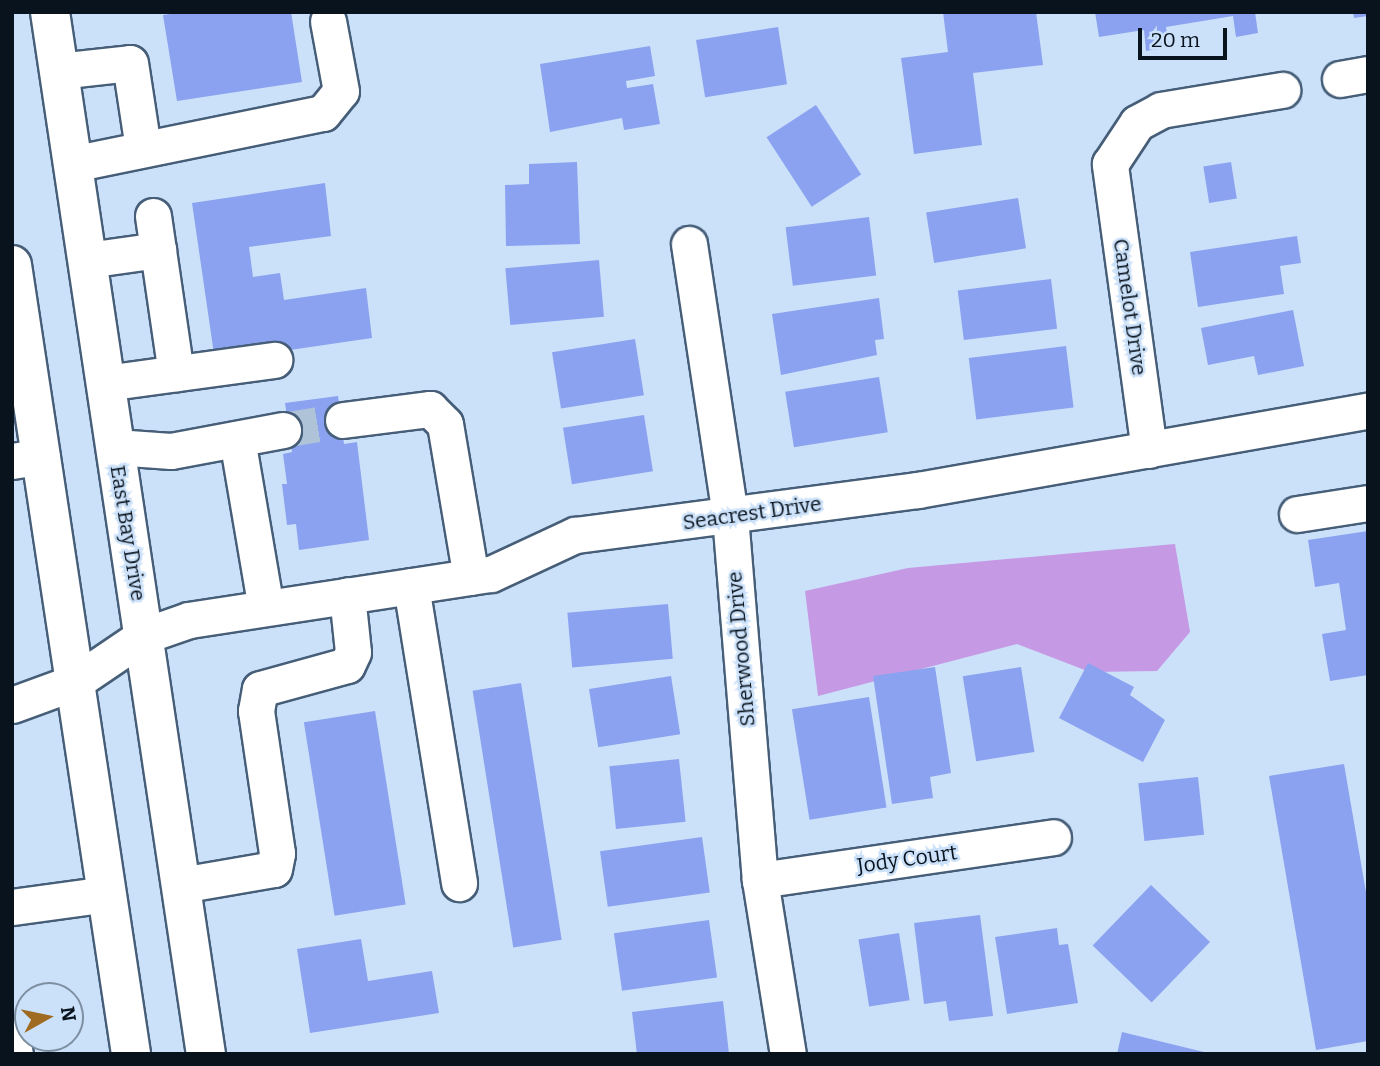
<!DOCTYPE html>
<style>
body{margin:0}
#map{position:relative;width:1380px;height:1066px;overflow:hidden;background:#cbe1f9;font-family:Bitter,serif}
div>[style]{position:absolute}
[style*='--x']{left:calc(var(--x)*1px);top:calc(var(--y)*1px);width:calc(var(--w)*1px);rotate:calc(var(--a)*1deg)}
.water>*{inset:0;background:#c699e5}
.building>*{inset:0;background:#8ba2f0;transform-origin:0 0}
.minor-tunnel>*{height:35px;margin-top:-17.5px;transform-origin:0;background:repeating-linear-gradient(90deg,#aec2d8 0 35px,transparent 0 53px)}
.roads{filter:drop-shadow(2px 0 #465e78) drop-shadow(-2px 0 #465e78) drop-shadow(0 2px #465e78) drop-shadow(0 -2px #465e78)}
.minor>*{height:35px;margin:-17.5px;padding:0 17.5px;transform-origin:17.5px;border-radius:17.5px;background:#fff}
.major>*{height:38px;margin:-19px;padding:0 19px;transform-origin:19px;border-radius:19px;background:#fff}
span{translate:-50% -50%;white-space:nowrap;text-align:center;line-height:1.15;-webkit-text-stroke:5px #cbe1f9;paint-order:stroke}
.street-label{font-size:21px;color:#09131d}
.frame{position:absolute;inset:0;border:14px solid #09131d;pointer-events:none}
.north{position:absolute;left:14px;top:982px;width:70px;height:70px;box-sizing:border-box;background:#cbe1f9;border:2px solid #7d8fa1;border-radius:50%;rotate:81deg;font-size:19px;font-weight:700;line-height:28px;text-align:center;color:#09131d}
.north::after{content:'';display:block;margin:auto;width:24px;height:32px;background:#9f6b22;clip-path:polygon(50% 0,100% 100%,50% 72%,0 100%)}
.scale{position:absolute;left:1138px;top:28px;width:89px;height:32px;box-sizing:border-box;border:4px solid #09131d;border-top:0;padding-left:9px;font-size:21px;line-height:24px;white-space:nowrap;color:#09131d;-webkit-text-stroke:5px #cbe1f9;paint-order:stroke}
</style>
<div id="map">
<div class="water">
<i style="clip-path:polygon(1175px 544px,1190px 632px,1157px 671px,1090px 672px,1017px 644px,818px 696px,805px 591px,908px 568px)"></i>
</div>
<div class="building">
<i style="clip-path:polygon(184px 12px,291px 12px,302px 82px,177px 101px,163px 15px)"></i>
<i style="clip-path:polygon(943px 12px,1036px 12px,1043px 65px,973px 73px,982px 145px,914px 154px,901px 58px,948px 52px)"></i>
<i style="clip-path:polygon(1095px 12px,1255px 12px,1258px 33px,1236px 37px,1233px 16px,1166px 27px,1169px 47px,1146px 51px,1144px 30px,1099px 37px)"></i>
<i style="clip-path:polygon(1353px 12px,1368px 12px,1368px 16px,1354px 18px)"></i>
<i style="left:778px;top:27px;width:58px;height:83px;rotate:81deg"></i>
<i style="clip-path:polygon(650px 46px,655px 76px,626px 81px,627px 88px,653px 84px,660px 124px,624px 130px,622px 118px,550px 132px,540px 64px)"></i>
<i style="left:816px;top:105px;width:83px;height:59px;rotate:57deg"></i>
<i style="clip-path:polygon(577px 162px,580px 244px,506px 246px,505px 185px,529px 184px,529px 164px)"></i>
<i style="left:1231px;top:162px;width:37px;height:28px;rotate:81deg"></i>
<i style="clip-path:polygon(325px 183px,331px 236px,249px 247px,253px 277px,280px 273px,284px 300px,366px 288px,372px 338px,215px 361px,192px 203px)"></i>
<i style="left:1018px;top:198px;width:51px;height:93px;rotate:81deg"></i>
<i style="left:869px;top:217px;width:59px;height:84px;rotate:83deg"></i>
<i style="clip-path:polygon(1297px 236px,1301px 263px,1280px 266px,1284px 294px,1198px 307px,1190px 252px)"></i>
<i style="left:599px;top:260px;width:57px;height:94px;rotate:85deg"></i>
<i style="left:1051px;top:279px;width:50px;height:94px;rotate:83deg"></i>
<i style="clip-path:polygon(879px 298px,884px 339px,875px 340px,877px 355px,781px 375px,772px 314px)"></i>
<i style="clip-path:polygon(1293px 310px,1304px 366px,1258px 375px,1254px 356px,1208px 365px,1201px 328px)"></i>
<i style="left:635px;top:339px;width:57px;height:84px;rotate:81deg"></i>
<i style="left:1066px;top:346px;width:62px;height:98px;rotate:83deg"></i>
<i style="left:879px;top:377px;width:56px;height:95px;rotate:81deg"></i>
<i style="clip-path:polygon(338px 396px,344px 444px,357px 442px,369px 540px,299px 550px,296px 524px,287px 525px,282px 484px,287px 484px,283px 454px,292px 452px,285px 403px)"></i>
<i style="left:644px;top:415px;width:57px;height:82px;rotate:81deg"></i>
<i style="clip-path:polygon(1368px 531px,1368px 675px,1330px 681px,1322px 634px,1346px 630px,1339px 583px,1315px 587px,1308px 540px)"></i>
<i style="left:668px;top:604px;width:55px;height:101px;rotate:85deg"></i>
<i style="clip-path:polygon(1088px 663px,1134px 687px,1130px 695px,1165px 720px,1143px 762px,1059px 718px)"></i>
<i style="clip-path:polygon(935px 667px,951px 773px,930px 777px,933px 798px,892px 804px,873px 676px)"></i>
<i style="left:1021px;top:667px;width:86px;height:59px;rotate:81deg"></i>
<i style="left:671px;top:676px;width:59px;height:83px;rotate:81deg"></i>
<i style="left:521px;top:683px;width:260px;height:49px;rotate:81deg"></i>
<i style="left:869px;top:697px;width:112px;height:78px;rotate:81deg"></i>
<i style="left:375px;top:711px;width:196px;height:72px;rotate:81deg"></i>
<i style="left:679px;top:759px;width:63px;height:70px;rotate:84deg"></i>
<i style="clip-path:polygon(1344px 764px,1368px 904px,1368px 1041px,1316px 1050px,1269px 776px)"></i>
<i style="left:1198px;top:777px;width:58px;height:60px;rotate:84deg"></i>
<i style="left:702px;top:837px;width:56px;height:103px;rotate:82deg"></i>
<i style="left:1151px;top:885px;width:82px;height:84px;rotate:44deg"></i>
<i style="clip-path:polygon(980px 915px,993px 1016px,949px 1021px,946px 1001px,924px 1004px,914px 923px)"></i>
<i style="left:709px;top:920px;width:58px;height:96px;rotate:82deg"></i>
<i style="clip-path:polygon(1057px 928px,1059px 945px,1068px 944px,1078px 1003px,1007px 1014px,995px 937px)"></i>
<i style="left:899px;top:933px;width:68px;height:41px;rotate:81deg"></i>
<i style="clip-path:polygon(361px 939px,368px 981px,432px 971px,439px 1013px,310px 1033px,297px 949px)"></i>
<i style="clip-path:polygon(723px 1001px,729px 1054px,637px 1054px,632px 1012px)"></i>
<i style="clip-path:polygon(1122px 1032px,1208px 1053px,1208px 1054px,1117px 1054px)"></i>
</div>
<div class="minor-tunnel">
<i style="--x:283;--y:430;--w:61;--a:-9.5"></i>
</div>
<div class="roads">
<div class="minor">
<i style="--x:58;--y:71;--w:72;--a:-6.3"></i>
<i style="--x:130;--y:63;--w:86;--a:81.3"></i>
<i style="--x:1340;--y:79;--w:28;--a:-10"></i>
<i style="--x:72;--y:164;--w:256;--a:-11.5"></i>
<i style="--x:323;--y:113;--w:28;--a:-51"></i>
<i style="--x:341;--y:91;--w:71;--a:-100.5"></i>
<i style="--x:153;--y:216;--w:159;--a:81.7"></i>
<i style="--x:689;--y:244;--w:275;--a:81.4"></i>
<i style="--x:730;--y:516;--w:365;--a:85.3"></i>
<i style="--x:760;--y:880;--w:176;--a:80.9"></i>
<i style="--x:87;--y:260;--w:72;--a:-8"></i>
<i style="--x:105;--y:383;--w:171;--a:-7.8"></i>
<i style="--x:343;--y:420;--w:88;--a:-7.2"></i>
<i style="--x:430;--y:409;--w:21;--a:45"></i>
<i style="--x:445;--y:424;--w:155;--a:80.4"></i>
<i style="--x:237;--y:439;--w:171;--a:80.3"></i>
<i style="--x:115;--y:447;--w:56;--a:4.1"></i>
<i style="--x:171;--y:451;--w:114;--a:-10.6"></i>
<i style="--x:1149;--y:450;--w:289;--a:-97.8"></i>
<i style="--x:1110;--y:164;--w:49;--a:-56.6"></i>
<i style="--x:1137;--y:123;--w:27;--a:-28"></i>
<i style="--x:1161;--y:110;--w:123;--a:-9.4"></i>
<i style="--x:12;--y:461;--w:30;--a:-9"></i>
<i style="--x:1297;--y:514;--w:72;--a:-8.8"></i>
<i style="--x:411;--y:586;--w:301;--a:80.8"></i>
<i style="--x:12;--y:705;--w:67;--a:-20.1"></i>
<i style="--x:75;--y:682;--w:82;--a:-34.1"></i>
<i style="--x:143;--y:636;--w:49;--a:-19.2"></i>
<i style="--x:189;--y:620;--w:305;--a:-8.7"></i>
<i style="--x:491;--y:574;--w:93;--a:-24.9"></i>
<i style="--x:575;--y:535;--w:346;--a:-7.5"></i>
<i style="--x:918;--y:490;--w:457;--a:-10"></i>
<i style="--x:760;--y:880;--w:296;--a:-8.3"></i>
<i style="--x:181;--y:885;--w:94;--a:-9.8"></i>
<i style="--x:274;--y:869;--w:16;--a:-79"></i>
<i style="--x:277;--y:853;--w:144;--a:-98.4"></i>
<i style="--x:256;--y:711;--w:22;--a:-80"></i>
<i style="--x:260;--y:689;--w:90;--a:-15.4"></i>
<i style="--x:347;--y:665;--w:14;--a:-65"></i>
<i style="--x:353;--y:652;--w:57;--a:-96"></i>
<i style="--x:12;--y:907;--w:96;--a:-7.8"></i>
<i style="--x:12;--y:1036;--w:18;--a:81"></i>
</div>
<div class="major">
<i style="--x:50;--y:12;--w:1054;--a:81.49"></i>
<i style="--x:12;--y:265;--w:798;--a:81.42"></i>
</div>
</div>
<div class="street-label">
<span style="left:1130px;top:307px;rotate:82deg">Camelot Drive</span>
<span style="left:752px;top:513px;rotate:-8deg">Seacrest Drive</span>
<span style="left:128px;top:533px;rotate:81deg">East Bay Drive</span>
<span style="left:741px;top:649px;rotate:-95deg">Sherwood Drive</span>
<span style="left:907px;top:859px;rotate:-8deg">Jody Court</span>
</div>
<div class="frame"></div>
<div class="north">N</div>
<div class="scale">20 m</div>
</div>
